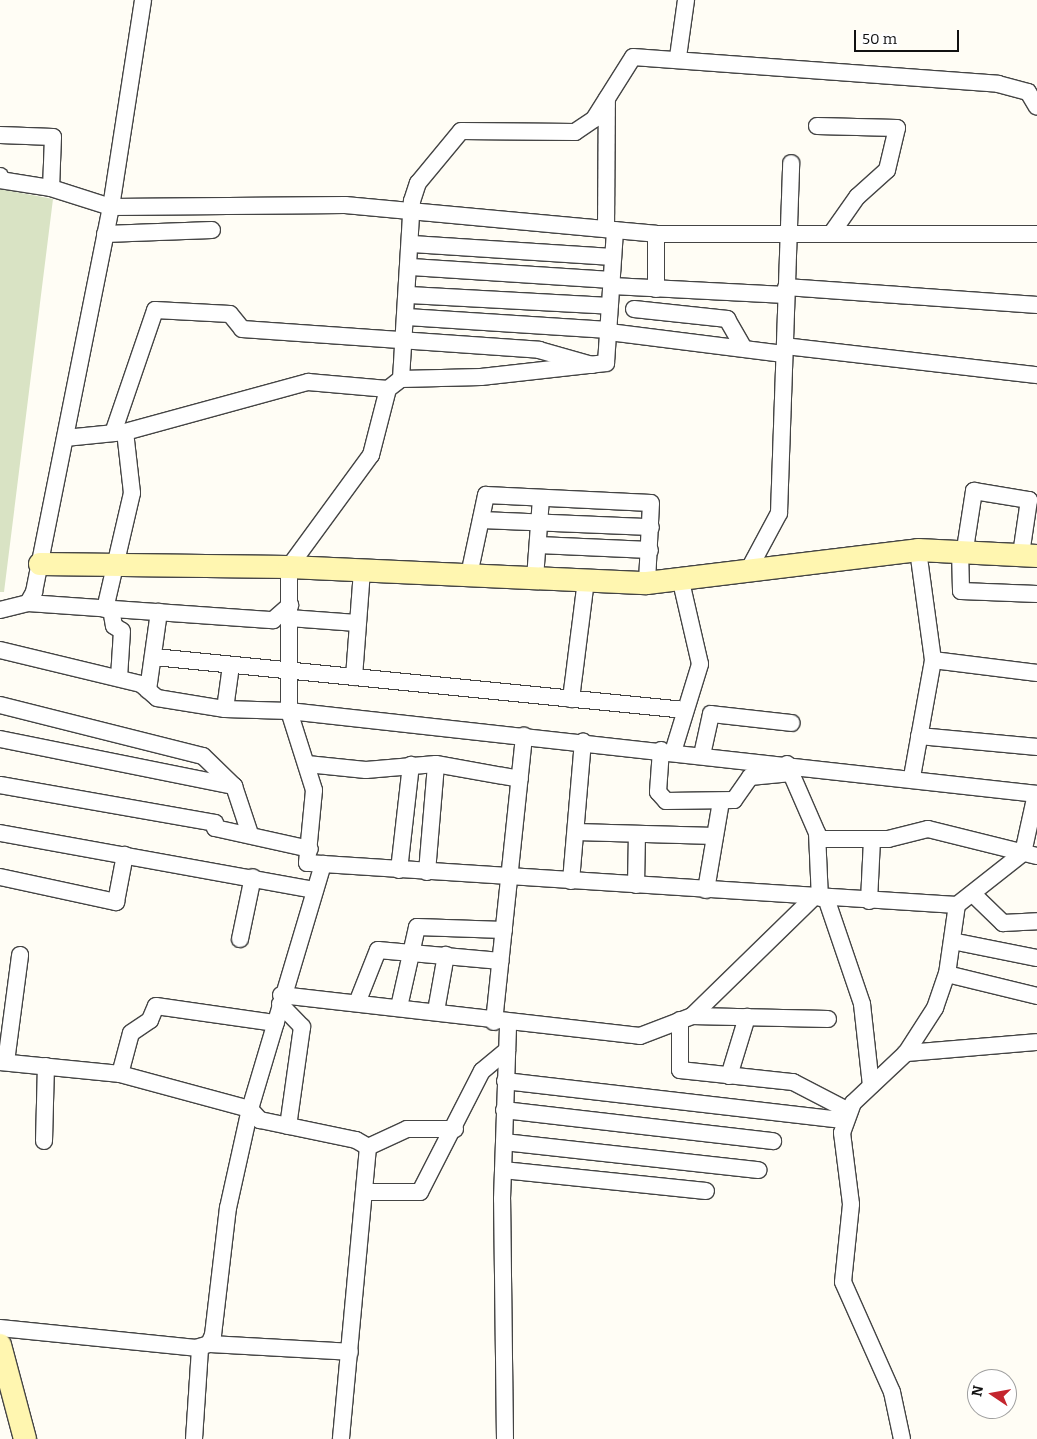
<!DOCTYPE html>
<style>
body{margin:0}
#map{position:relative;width:1037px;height:1439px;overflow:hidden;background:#fffdf5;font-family:Bitter,serif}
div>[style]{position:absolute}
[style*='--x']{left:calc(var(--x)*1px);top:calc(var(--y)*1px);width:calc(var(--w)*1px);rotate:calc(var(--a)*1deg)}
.cemetery>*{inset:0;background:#d9e3c4}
.roads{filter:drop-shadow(1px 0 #444) drop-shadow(-1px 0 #444) drop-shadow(0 1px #444) drop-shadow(0 -1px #444)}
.street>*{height:16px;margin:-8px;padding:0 8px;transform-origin:8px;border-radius:8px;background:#fff}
.secondary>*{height:22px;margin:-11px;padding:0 11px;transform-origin:11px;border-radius:11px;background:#fff6b0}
span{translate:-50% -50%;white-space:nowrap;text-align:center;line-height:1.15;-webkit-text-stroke:5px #fff;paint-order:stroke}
.north{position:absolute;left:967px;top:1369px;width:50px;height:50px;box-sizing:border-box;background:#fff;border:1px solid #a0a0a0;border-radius:50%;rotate:282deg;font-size:14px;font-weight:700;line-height:20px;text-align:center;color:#111}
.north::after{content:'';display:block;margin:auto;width:18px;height:22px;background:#c4262e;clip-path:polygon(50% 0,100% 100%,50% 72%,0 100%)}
.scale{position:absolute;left:854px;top:30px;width:105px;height:22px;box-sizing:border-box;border:2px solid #111;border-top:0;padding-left:6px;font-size:15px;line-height:18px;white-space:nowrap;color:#111;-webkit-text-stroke:4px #fff;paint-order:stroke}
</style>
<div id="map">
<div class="cemetery">
<i style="clip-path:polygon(0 189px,53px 199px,4px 592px,0 592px)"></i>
</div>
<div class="roads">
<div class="street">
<i style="--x:678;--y:57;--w:58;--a:-82"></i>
<i style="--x:817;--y:126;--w:80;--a:1.4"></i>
<i style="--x:897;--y:128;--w:43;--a:103.4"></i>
<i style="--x:887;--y:170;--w:40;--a:138"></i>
<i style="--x:857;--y:197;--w:45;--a:125.1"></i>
<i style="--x:0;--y:135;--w:53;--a:2.2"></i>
<i style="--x:53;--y:137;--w:51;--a:92.2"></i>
<i style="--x:0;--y:176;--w:4;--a:90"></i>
<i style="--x:0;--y:180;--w:52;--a:8.9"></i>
<i style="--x:51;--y:188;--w:63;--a:17.6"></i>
<i style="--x:111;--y:207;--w:234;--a:-0.5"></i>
<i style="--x:345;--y:205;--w:312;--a:5.3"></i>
<i style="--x:656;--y:234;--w:381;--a:0"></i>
<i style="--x:606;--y:229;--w:130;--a:-89.6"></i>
<i style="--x:105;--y:234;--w:107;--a:-2.1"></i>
<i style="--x:412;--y:244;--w:201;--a:3.7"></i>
<i style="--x:411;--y:267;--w:201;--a:3.7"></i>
<i style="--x:612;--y:286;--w:174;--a:3"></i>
<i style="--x:786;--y:287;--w:252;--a:4.1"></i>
<i style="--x:656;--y:289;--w:55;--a:-90"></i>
<i style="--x:409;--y:295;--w:201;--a:3.1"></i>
<i style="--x:634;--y:309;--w:94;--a:6.1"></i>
<i style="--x:727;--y:319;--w:34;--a:60"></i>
<i style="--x:407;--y:317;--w:202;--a:3.7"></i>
<i style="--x:609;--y:332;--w:176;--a:7.2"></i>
<i style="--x:785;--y:346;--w:254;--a:6.6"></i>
<i style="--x:401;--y:379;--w:80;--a:-1.4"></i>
<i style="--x:481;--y:377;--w:126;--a:-6.4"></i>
<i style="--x:606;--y:363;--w:133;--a:-86.1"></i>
<i style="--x:113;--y:433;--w:130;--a:-71.1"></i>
<i style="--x:155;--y:310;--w:75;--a:3.1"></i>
<i style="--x:230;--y:314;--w:19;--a:51"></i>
<i style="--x:242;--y:329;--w:298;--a:4"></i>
<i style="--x:539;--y:350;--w:55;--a:15.8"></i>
<i style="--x:65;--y:438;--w:60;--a:-5.7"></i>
<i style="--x:125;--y:432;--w:190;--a:-15.3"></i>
<i style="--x:308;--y:382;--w:80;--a:5"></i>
<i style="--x:481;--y:520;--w:170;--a:2.4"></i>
<i style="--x:538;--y:545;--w:112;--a:2.6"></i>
<i style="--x:960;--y:549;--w:42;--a:88.6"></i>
<i style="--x:961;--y:591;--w:76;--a:2.3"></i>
<i style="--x:965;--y:549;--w:59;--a:-81.2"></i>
<i style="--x:974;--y:491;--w:56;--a:9.3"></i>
<i style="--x:1029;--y:500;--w:55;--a:98.4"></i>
<i style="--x:749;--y:569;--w:64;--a:-61.8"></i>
<i style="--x:779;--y:513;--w:350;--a:-88"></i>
<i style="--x:469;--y:575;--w:82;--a:-78"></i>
<i style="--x:486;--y:495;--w:165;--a:2.8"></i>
<i style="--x:651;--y:503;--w:80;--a:92.9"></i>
<i style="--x:535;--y:578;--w:80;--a:-85.7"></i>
<i style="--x:28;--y:603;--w:246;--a:4"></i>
<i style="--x:273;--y:620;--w:23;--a:-41"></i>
<i style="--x:105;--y:609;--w:119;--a:-76.9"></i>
<i style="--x:132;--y:493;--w:61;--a:-96.5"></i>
<i style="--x:111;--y:609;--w:17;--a:80"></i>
<i style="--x:114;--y:626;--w:9;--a:32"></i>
<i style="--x:122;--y:631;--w:47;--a:93.7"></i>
<i style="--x:0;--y:610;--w:29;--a:-14"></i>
<i style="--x:28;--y:603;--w:13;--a:-61"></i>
<i style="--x:34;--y:592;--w:393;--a:-78.7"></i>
<i style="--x:111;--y:207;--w:209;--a:-81.2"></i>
<i style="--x:289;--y:618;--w:68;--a:4.2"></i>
<i style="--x:0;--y:650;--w:145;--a:13.6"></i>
<i style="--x:141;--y:684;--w:21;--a:41"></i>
<i style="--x:157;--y:698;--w:69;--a:9.2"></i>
<i style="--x:225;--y:709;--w:64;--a:1.8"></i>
<i style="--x:289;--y:711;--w:753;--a:6.33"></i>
<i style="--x:154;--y:657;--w:534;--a:5.7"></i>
<i style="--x:933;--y:660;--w:105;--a:7.1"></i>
<i style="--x:354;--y:677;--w:107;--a:-85.7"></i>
<i style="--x:148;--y:690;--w:79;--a:-82"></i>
<i style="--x:571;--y:699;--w:120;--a:-82.8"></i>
<i style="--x:0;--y:705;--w:209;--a:14.1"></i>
<i style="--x:203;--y:756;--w:43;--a:44.1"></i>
<i style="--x:234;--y:786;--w:51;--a:71.6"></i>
<i style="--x:225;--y:709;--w:43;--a:-82.1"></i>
<i style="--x:919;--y:736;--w:119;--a:5.3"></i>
<i style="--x:0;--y:739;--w:239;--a:11.4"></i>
<i style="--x:661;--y:750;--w:42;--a:94.1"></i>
<i style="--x:658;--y:792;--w:12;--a:48"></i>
<i style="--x:666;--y:801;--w:68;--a:-0.8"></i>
<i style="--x:734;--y:800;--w:28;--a:-55"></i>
<i style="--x:750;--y:777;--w:42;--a:-5.4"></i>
<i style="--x:673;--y:752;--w:92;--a:-72.9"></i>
<i style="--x:700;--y:664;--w:84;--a:-103"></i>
<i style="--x:702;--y:755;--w:42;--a:-77.6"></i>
<i style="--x:711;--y:714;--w:81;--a:6.4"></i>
<i style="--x:307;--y:764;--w:59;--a:5.8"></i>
<i style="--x:366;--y:770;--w:70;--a:-4.9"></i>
<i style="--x:436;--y:764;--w:85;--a:10.1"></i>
<i style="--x:787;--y:764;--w:75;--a:66.5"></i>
<i style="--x:817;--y:833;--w:65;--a:87.4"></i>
<i style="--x:912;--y:777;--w:119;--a:-79.8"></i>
<i style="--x:933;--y:660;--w:111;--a:-97.8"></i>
<i style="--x:0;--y:785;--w:218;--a:10"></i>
<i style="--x:215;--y:823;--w:5;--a:90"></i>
<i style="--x:215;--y:828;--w:97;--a:12.5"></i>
<i style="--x:576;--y:832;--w:139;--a:1.6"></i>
<i style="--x:0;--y:833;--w:320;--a:10.3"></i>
<i style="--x:818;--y:839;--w:70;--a:0"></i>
<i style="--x:888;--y:839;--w:41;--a:-14"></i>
<i style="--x:928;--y:829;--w:112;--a:13.9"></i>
<i style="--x:323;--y:864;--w:635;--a:3.7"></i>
<i style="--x:957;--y:905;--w:84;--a:-38.2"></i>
<i style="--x:1023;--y:853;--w:60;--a:-77.6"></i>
<i style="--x:399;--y:870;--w:106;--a:-83.5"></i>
<i style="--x:427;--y:872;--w:108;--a:-85.2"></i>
<i style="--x:0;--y:877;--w:119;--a:12.2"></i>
<i style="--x:116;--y:902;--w:48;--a:-79.2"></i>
<i style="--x:571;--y:881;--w:140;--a:-85.1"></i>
<i style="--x:636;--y:885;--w:51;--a:-88.9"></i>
<i style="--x:706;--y:890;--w:90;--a:-80.4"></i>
<i style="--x:973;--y:894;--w:42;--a:44"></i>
<i style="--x:1003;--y:923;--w:34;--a:-3"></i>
<i style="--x:826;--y:898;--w:112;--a:71.2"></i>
<i style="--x:862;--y:1004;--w:82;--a:83.7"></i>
<i style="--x:869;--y:901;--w:62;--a:-87.2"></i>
<i style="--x:240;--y:939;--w:63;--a:-78.2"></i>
<i style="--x:952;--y:941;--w:87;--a:11.3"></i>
<i style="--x:947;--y:974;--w:93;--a:13.7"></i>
<i style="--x:281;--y:995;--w:361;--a:6.5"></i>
<i style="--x:640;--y:1036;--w:56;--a:-21"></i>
<i style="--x:692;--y:1016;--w:169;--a:-44.3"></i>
<i style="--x:357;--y:1003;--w:57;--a:-68.4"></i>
<i style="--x:378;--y:950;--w:123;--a:5.1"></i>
<i style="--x:280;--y:1004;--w:32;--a:46"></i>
<i style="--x:302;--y:1027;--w:100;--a:98"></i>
<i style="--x:399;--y:1007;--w:82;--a:-77.3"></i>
<i style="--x:417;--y:927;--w:87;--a:2"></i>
<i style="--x:436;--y:1011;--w:57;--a:-79.9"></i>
<i style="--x:692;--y:1016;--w:136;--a:1.3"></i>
<i style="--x:680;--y:1020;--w:50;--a:90"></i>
<i style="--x:680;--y:1070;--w:114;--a:6.1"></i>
<i style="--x:793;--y:1082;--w:63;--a:27.4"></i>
<i style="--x:494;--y:1022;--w:288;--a:-84"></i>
<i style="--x:906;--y:1053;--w:131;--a:-4.8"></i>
<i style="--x:0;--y:1062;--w:121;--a:5.7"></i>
<i style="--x:120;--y:1074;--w:135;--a:15.1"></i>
<i style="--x:250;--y:1109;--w:15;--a:48"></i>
<i style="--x:260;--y:1120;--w:98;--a:11.8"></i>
<i style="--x:356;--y:1140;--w:14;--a:30"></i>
<i style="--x:368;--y:1147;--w:293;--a:95.3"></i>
<i style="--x:6;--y:1062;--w:108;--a:-82.5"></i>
<i style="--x:120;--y:1074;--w:42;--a:-75"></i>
<i style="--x:131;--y:1033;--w:23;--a:-34"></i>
<i style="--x:150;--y:1020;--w:15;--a:-67"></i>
<i style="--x:156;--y:1006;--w:121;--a:8.1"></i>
<i style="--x:729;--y:1076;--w:62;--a:-73"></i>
<i style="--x:505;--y:1081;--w:340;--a:6.6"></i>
<i style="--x:504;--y:1110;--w:271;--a:6.6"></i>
<i style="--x:44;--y:1141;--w:75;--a:-88.5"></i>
<i style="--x:504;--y:1142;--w:256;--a:6.3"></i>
<i style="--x:368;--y:1147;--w:43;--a:-24.8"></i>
<i style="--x:407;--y:1129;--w:48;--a:0"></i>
<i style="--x:503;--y:1170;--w:204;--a:5.9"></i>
<i style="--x:364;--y:1192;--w:56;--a:0"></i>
<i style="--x:420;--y:1192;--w:136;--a:-62.9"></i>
<i style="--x:482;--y:1071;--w:33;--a:-40"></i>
<i style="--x:0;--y:1328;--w:197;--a:5.8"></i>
<i style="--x:196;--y:1348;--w:14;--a:-17"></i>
<i style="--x:209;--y:1344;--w:10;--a:-66"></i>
<i style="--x:213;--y:1335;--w:128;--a:-83.3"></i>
<i style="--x:228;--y:1208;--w:101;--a:-77.5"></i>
<i style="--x:250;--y:1109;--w:256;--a:-73.4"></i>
<i style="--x:323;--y:864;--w:16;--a:-176"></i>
<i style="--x:307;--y:863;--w:73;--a:-84.5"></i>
<i style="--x:314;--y:790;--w:83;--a:-107.6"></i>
<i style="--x:289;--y:711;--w:144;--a:-90"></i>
<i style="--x:289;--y:567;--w:139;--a:-53.8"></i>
<i style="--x:371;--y:455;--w:68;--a:-75.6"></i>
<i style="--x:388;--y:389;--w:16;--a:-38"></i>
<i style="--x:401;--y:379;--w:178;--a:-86.5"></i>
<i style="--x:412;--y:201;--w:19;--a:-72"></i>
<i style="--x:418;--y:183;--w:67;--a:-50.4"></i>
<i style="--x:461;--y:131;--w:114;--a:0.5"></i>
<i style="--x:575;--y:132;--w:23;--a:-34"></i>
<i style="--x:594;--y:119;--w:73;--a:-57.8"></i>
<i style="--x:633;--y:57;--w:366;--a:4.2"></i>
<i style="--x:998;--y:84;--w:31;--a:15"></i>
<i style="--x:1028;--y:92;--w:17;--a:59"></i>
<i style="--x:209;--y:1344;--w:141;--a:3.2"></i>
<i style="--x:194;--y:1439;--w:91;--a:-86.2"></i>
<i style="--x:505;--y:1439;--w:240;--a:-90.7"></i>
<i style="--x:502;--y:1199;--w:175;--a:-88"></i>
<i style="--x:902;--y:1439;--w:48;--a:-102"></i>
<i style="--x:892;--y:1392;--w:120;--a:-114"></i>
<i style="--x:843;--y:1282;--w:78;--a:-84.1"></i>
<i style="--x:851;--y:1204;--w:72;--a:-97.2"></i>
<i style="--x:842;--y:1133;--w:32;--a:-70"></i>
<i style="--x:853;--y:1103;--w:73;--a:-43.3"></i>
<i style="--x:906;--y:1053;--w:54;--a:-57.2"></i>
<i style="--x:935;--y:1008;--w:36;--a:-71"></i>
<i style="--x:947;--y:974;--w:70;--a:-81.8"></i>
</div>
<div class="secondary">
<i style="--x:40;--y:564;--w:249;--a:0.7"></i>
<i style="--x:289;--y:567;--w:358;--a:2.6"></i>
<i style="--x:647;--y:583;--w:273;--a:-6.9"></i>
<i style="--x:918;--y:550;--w:119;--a:2.9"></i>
<i style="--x:0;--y:1345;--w:97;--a:75.1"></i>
</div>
</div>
<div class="north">N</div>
<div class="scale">50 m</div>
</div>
